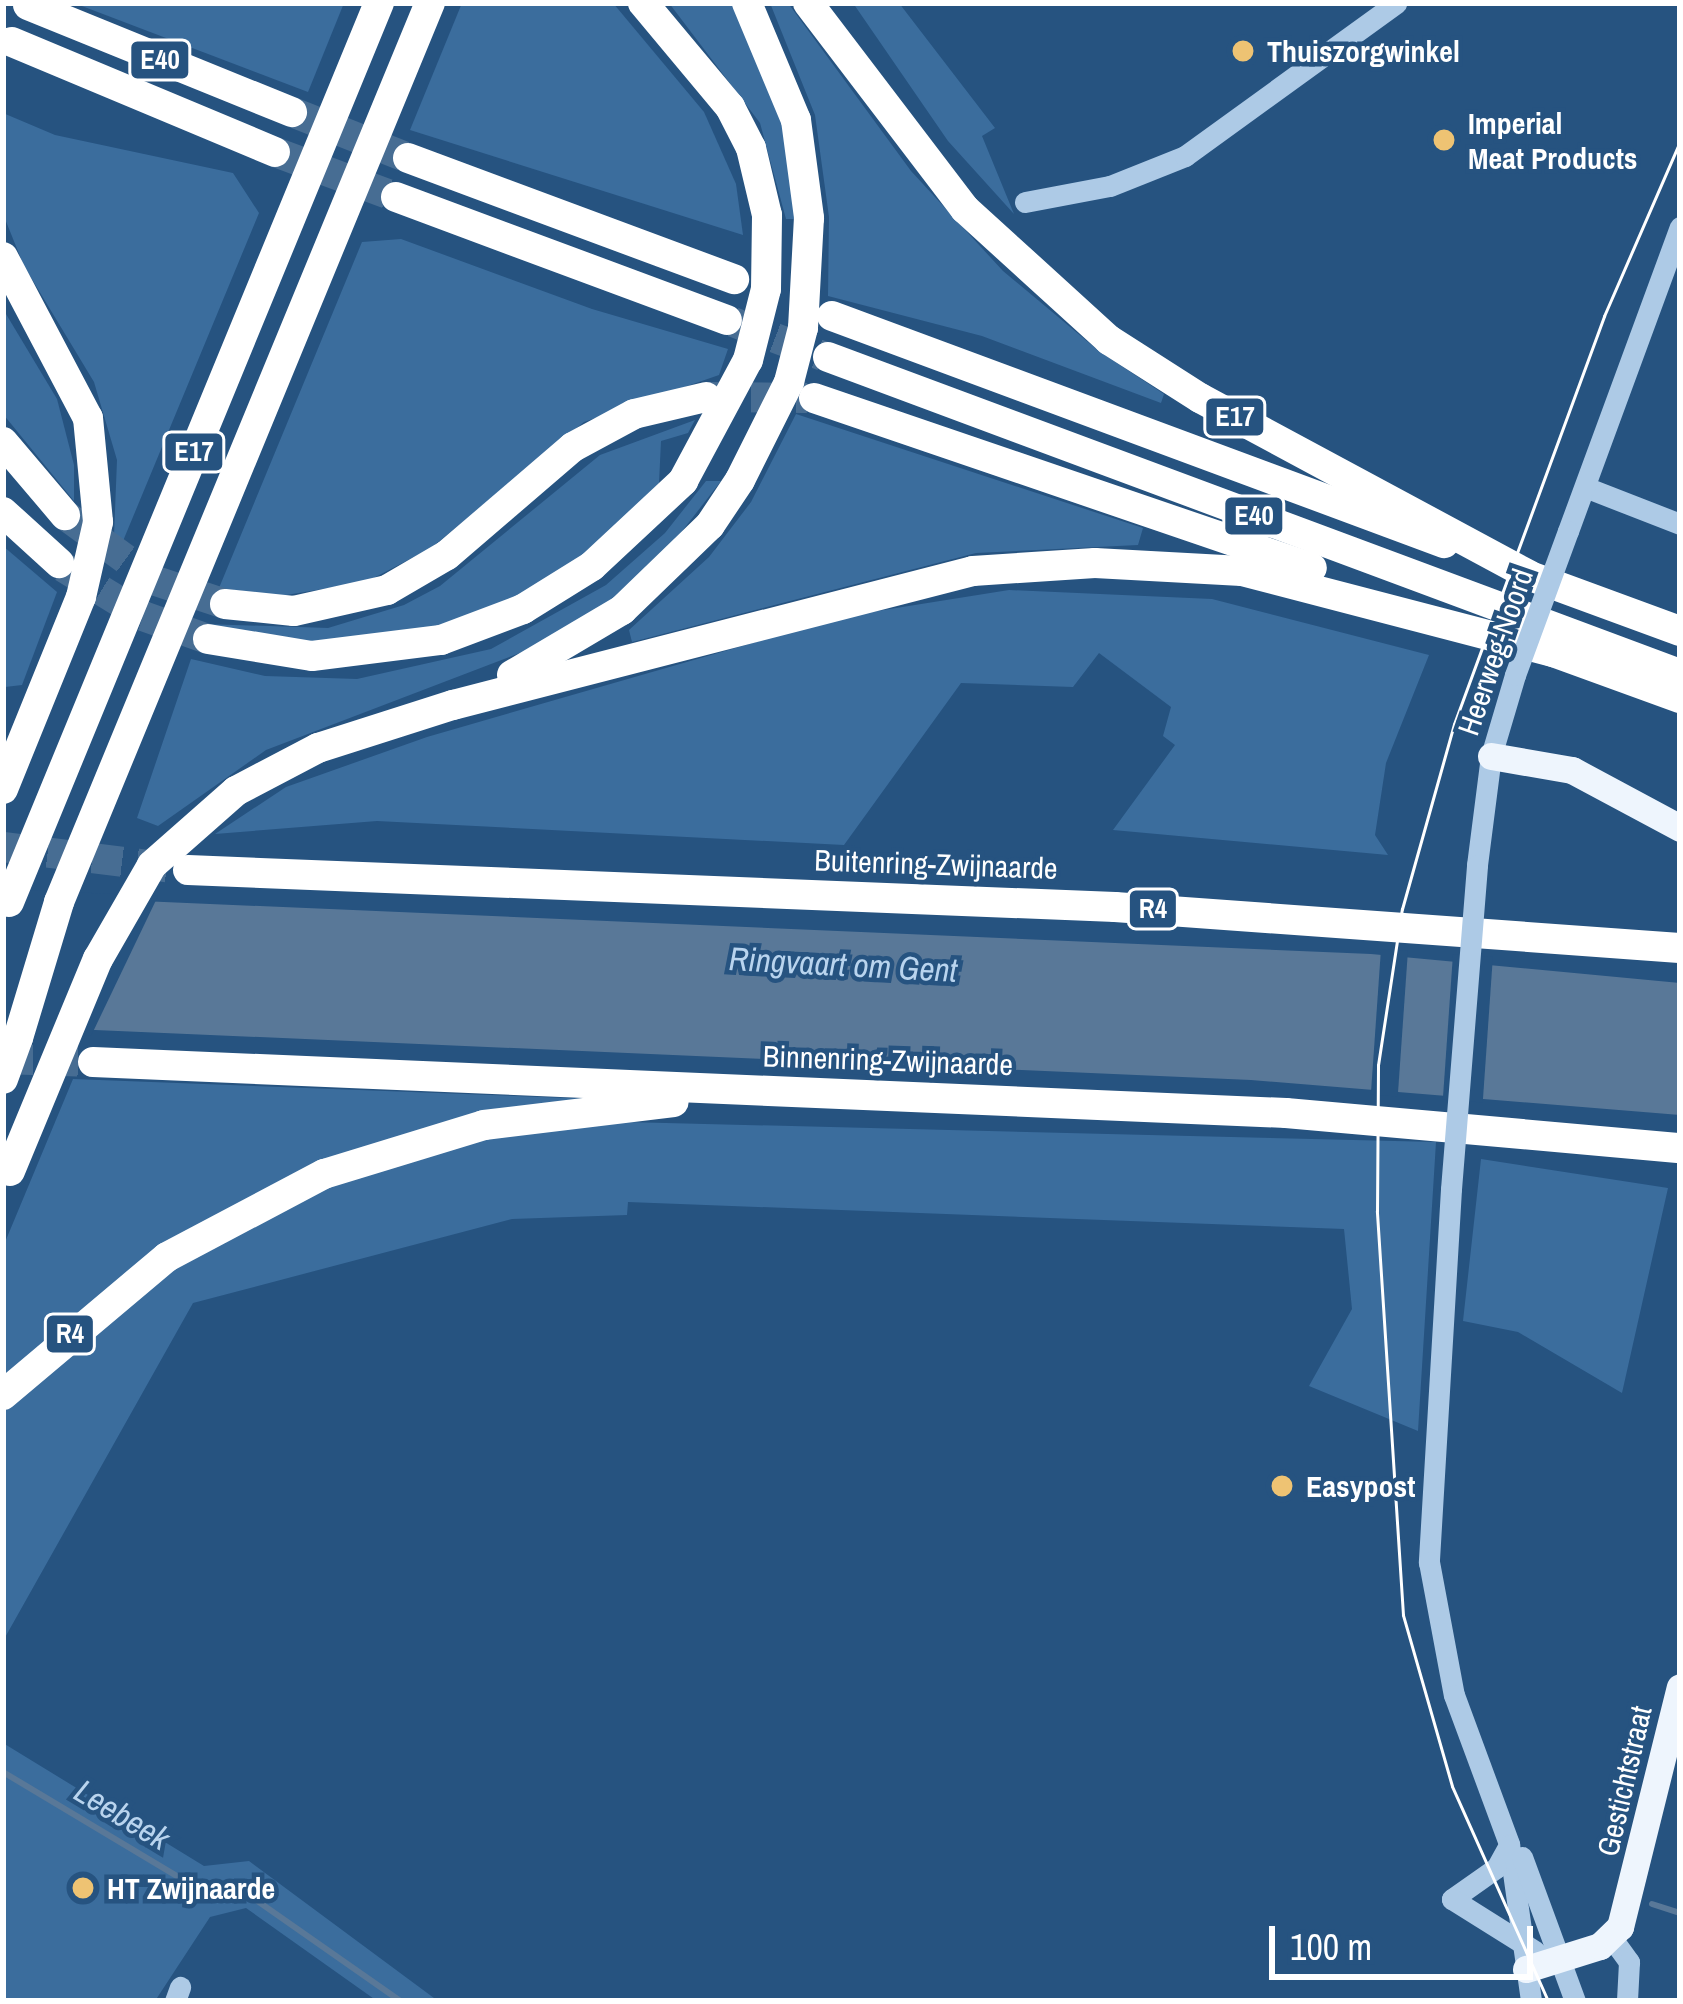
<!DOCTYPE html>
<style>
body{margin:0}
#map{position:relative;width:1683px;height:2004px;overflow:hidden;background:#265380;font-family:"Archivo Narrow",sans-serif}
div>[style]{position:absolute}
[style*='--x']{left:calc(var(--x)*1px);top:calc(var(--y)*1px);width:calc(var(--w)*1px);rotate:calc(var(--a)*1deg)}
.green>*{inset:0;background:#3b6d9d}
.water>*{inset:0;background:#597898}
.pier>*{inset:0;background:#265380;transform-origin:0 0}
.stream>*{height:6px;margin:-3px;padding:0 3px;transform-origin:3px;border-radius:3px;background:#597898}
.highway-tunnel>*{height:30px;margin-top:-15px;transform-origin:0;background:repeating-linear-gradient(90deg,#476d93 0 30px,transparent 0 45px)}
.minor>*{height:21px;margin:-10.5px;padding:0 10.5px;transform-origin:10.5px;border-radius:10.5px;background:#adcae6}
.major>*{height:27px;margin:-13.5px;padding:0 13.5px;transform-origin:13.5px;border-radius:13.5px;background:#eef5fd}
.highway>*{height:30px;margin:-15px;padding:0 15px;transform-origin:15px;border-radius:15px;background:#fff}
.tram>*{height:3px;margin:-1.5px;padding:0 1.5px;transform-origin:1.5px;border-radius:1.5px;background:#fff}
.minor-bridge>*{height:21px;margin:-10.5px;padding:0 10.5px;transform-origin:10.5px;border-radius:10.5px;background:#adcae6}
.highway-bridge>*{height:30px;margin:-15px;padding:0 15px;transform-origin:15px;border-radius:15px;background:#fff}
.dots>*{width:33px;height:33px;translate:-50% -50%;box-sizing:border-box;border:6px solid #265380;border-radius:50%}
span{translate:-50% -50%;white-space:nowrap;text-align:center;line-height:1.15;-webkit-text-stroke:9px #265380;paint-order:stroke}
.shield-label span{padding:3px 9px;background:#265380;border:3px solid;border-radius:9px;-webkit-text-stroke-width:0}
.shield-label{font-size:27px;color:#fff;font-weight:700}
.poi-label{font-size:30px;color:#fff;font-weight:700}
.left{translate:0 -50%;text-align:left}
.street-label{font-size:30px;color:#fff}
.water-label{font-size:33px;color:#b9d4ee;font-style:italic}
.frame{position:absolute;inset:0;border:6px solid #fff;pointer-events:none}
.scale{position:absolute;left:1269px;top:1926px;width:264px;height:54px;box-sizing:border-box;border:6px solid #fff;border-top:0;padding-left:15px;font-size:36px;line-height:42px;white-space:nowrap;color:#fff;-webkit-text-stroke:9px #265380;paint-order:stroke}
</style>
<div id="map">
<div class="green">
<i style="clip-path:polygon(74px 3px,344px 3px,308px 92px)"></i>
<i style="clip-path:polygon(462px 3px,613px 3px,704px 112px,736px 184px,743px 235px,410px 130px)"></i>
<i style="clip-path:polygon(669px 3px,735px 3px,786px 122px,799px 219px,786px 219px,760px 123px)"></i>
<i style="clip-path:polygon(770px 3px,788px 3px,911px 171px,1003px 271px,1100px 352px,1164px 394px,1161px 403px,982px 336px,828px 296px,829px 217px,815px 115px)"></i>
<i style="clip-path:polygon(853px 3px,899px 3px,995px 128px,982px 136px,1014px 214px,948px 141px)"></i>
<i style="clip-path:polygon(3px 113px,55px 135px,233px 173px,259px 213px,123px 541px,114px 536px,117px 460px,94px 382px,24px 266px,3px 214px)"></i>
<i style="clip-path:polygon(401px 239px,592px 309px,728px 349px,719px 375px,584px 422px,431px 548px,366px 582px,280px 596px,219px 588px,362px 242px)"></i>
<i style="clip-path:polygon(3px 309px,57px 399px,74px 465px,74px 501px,3px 414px)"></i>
<i style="clip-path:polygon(796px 414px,1143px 528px,1138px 545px,976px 553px,632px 642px,629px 630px,709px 557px,751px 502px)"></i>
<i style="clip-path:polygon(695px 420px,688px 433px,661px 441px,659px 483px,590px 551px,515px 598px,428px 631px,312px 642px,204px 624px,328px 628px,404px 605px,440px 586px,600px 455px)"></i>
<i style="clip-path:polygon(706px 481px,721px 481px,669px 548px,615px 599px,538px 646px,266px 750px,158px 826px,137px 818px,191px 659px,265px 676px,357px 679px,491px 649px,606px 585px,665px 533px)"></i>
<i style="clip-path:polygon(3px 546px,57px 592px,22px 685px,5px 687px)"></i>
<i style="clip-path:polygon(1009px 590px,1212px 599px,1429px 655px,1386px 763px,1375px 835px,1388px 855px,1113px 830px,1175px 745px,1163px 736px,1171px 707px,1099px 653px,1073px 687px,961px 683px,844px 845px,377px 821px,215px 834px,286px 787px,427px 737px,846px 616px)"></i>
<i style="clip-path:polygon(73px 1079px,594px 1099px,626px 1122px,1436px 1142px,1418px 1431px,1309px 1386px,1352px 1309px,1344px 1229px,628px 1202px,627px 1215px,512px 1219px,193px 1303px,3px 1641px,3px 1247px)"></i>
<i style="clip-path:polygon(1481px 1159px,1668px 1188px,1622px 1393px,1518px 1332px,1463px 1321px)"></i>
<i style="clip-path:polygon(3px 1743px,204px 1866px,249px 1861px,438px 2001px,377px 2001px,246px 1908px,210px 1917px,155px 2001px,3px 2001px)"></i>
</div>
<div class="water">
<i style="clip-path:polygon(3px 895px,1371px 954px,1680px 983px,1680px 1115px,1251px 1080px,3px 1026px)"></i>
</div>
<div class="pier">
<i style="clip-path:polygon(3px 889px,158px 896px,91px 1036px,3px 1032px)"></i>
<i style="left:1381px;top:949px;width:27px;height:146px;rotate:4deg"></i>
<i style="left:1453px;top:954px;width:40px;height:146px;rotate:4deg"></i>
</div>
<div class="stream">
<i style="--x:3;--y:1772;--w:230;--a:30.9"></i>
<i style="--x:200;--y:1890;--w:46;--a:3.7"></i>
<i style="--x:246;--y:1893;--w:188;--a:35"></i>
<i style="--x:1652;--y:1904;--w:29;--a:18"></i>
</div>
<div class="highway-tunnel">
<i style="--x:292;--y:112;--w:125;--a:21.6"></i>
<i style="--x:275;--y:152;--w:129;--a:20.4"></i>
<i style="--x:733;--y:322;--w:96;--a:20.7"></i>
<i style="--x:706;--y:397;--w:101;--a:0.6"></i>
<i style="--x:65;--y:515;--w:112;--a:36"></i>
<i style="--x:156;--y:581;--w:73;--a:18.4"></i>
<i style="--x:63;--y:567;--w:94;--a:31.5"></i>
<i style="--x:143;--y:616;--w:69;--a:19.5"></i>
<i style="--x:3;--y:847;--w:186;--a:7.1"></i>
<i style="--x:3;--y:1059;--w:90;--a:1.9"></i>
</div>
<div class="minor">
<i style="--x:1025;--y:202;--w:86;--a:-10.7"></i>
<i style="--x:1110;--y:186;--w:81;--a:-21.8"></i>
<i style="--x:1185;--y:156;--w:261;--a:-35.9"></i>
<i style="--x:1585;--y:487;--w:102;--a:21.3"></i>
<i style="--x:1568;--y:531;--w:324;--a:-69.8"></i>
<i style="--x:1477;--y:865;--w:110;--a:-82.7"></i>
<i style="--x:1491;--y:756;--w:84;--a:-73.5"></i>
<i style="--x:1451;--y:1189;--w:374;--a:93.4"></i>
<i style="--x:1429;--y:1562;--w:135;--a:79.4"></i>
<i style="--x:1454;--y:1695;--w:159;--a:69.7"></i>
<i style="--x:1509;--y:1844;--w:159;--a:82"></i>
<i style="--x:1509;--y:1845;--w:26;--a:119"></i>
<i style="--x:1496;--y:1868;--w:54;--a:144.8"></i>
<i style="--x:1452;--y:1899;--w:98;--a:32.1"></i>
<i style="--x:1522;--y:1857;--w:153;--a:69.8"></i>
<i style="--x:1611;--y:1937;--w:31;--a:54"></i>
<i style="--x:1629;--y:1962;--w:39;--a:93"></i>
<i style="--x:175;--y:2001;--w:15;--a:-70"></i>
</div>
<div class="major">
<i style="--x:1491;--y:756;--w:82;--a:9.8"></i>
<i style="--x:1572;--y:770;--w:123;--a:28.2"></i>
<i style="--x:1526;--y:1969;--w:77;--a:-17.3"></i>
<i style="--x:1600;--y:1946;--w:28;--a:-44"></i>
<i style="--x:1620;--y:1927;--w:247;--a:-76"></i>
</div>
<div class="highway">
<i style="--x:643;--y:3;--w:136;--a:50.1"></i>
<i style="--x:730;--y:107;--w:46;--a:62.9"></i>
<i style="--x:751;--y:148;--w:69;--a:76.6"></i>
<i style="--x:747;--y:3;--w:127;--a:67.3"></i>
<i style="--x:796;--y:120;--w:99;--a:82.4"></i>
<i style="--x:808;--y:3;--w:259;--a:52.7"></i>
<i style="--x:965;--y:209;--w:195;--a:42.3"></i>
<i style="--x:1109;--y:340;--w:108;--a:32.5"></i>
<i style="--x:1200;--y:398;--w:374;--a:28.3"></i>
<i style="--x:28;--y:5;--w:285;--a:22.1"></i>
<i style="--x:12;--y:42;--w:285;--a:22.7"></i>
<i style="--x:408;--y:158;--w:348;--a:20.4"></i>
<i style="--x:396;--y:197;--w:353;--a:20.4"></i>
<i style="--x:3;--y:257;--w:182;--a:62.2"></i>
<i style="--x:88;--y:418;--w:104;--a:84.5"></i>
<i style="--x:832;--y:316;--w:653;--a:20.35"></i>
<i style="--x:828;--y:357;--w:909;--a:20.41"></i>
<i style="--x:814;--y:398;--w:526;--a:18.85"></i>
<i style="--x:3;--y:442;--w:96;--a:49.7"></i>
<i style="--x:3;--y:512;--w:76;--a:42.3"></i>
<i style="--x:1522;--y:573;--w:168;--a:20.2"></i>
<i style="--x:225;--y:604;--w:69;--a:5.8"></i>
<i style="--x:294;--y:611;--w:95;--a:-12.7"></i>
<i style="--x:387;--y:590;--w:69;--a:-30.3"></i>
<i style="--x:447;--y:555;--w:166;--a:-40.6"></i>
<i style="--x:573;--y:447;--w:69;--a:-28.4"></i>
<i style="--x:634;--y:414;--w:74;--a:-13.3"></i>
<i style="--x:208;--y:639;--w:105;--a:9.3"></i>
<i style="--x:312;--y:656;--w:130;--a:-7.1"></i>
<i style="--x:441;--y:640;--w:88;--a:-20.7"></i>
<i style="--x:523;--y:609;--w:81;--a:-31.9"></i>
<i style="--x:592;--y:566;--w:125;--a:-43"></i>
<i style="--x:1539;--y:647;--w:150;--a:19.9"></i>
<i style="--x:512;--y:675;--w:128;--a:-30.6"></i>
<i style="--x:622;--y:610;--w:122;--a:-44"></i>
<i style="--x:710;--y:525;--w:54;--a:-56.3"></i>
<i style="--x:152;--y:865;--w:112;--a:-41.4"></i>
<i style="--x:236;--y:791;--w:93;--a:-27.7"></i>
<i style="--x:318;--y:748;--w:142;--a:-17.7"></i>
<i style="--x:453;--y:705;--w:537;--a:-14.45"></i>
<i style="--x:973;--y:571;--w:122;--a:-3.8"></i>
<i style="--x:1095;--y:563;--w:147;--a:3.1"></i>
<i style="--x:1242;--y:571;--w:322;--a:14.6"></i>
<i style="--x:188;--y:870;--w:928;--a:2.29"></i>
<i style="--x:1115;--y:907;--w:566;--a:4.15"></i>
<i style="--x:18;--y:1038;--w:142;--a:-73.2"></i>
<i style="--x:93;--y:1062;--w:1194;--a:2.45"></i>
<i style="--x:1286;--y:1113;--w:396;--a:5.1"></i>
<i style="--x:3;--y:1395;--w:214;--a:-40.1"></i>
<i style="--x:167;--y:1257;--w:178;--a:-27.9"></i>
<i style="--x:324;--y:1174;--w:167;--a:-17"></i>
<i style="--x:484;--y:1125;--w:191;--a:-6.9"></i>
</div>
<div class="tram">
<i style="--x:1548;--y:2001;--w:235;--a:-114.1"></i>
<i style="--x:1452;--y:1786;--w:178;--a:-106"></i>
<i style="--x:1403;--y:1615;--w:405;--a:-93.7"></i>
<i style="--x:1377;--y:1211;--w:146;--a:-89.6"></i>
<i style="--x:1378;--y:1065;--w:158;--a:-81.3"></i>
<i style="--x:1402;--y:909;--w:192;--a:-74.3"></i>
<i style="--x:1454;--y:724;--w:435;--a:-69.8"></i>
<i style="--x:1604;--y:316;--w:191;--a:-66.5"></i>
</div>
<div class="minor-bridge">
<i style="--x:1515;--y:675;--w:153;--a:-69.8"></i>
<i style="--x:1451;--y:1189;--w:325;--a:-85.4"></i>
</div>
<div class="highway-bridge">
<i style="--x:740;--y:480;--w:110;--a:-63.4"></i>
<i style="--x:789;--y:382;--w:56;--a:-75.5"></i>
<i style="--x:803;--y:328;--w:110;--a:-86.9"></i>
<i style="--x:683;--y:481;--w:137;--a:-61.8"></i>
<i style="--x:748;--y:360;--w:73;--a:-75.8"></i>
<i style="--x:766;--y:289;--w:74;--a:-89.2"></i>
<i style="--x:3;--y:789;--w:207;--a:-67.9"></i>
<i style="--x:81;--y:597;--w:77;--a:-77.2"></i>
<i style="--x:9;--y:902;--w:972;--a:-67.63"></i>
<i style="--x:59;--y:902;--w:973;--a:-67.58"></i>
<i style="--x:3;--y:1079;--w:44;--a:-69.9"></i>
<i style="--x:10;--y:1171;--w:230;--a:-67.5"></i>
<i style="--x:98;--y:959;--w:108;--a:-60.1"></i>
</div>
<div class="dots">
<i style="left:1243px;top:51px;background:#eec373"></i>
<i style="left:1444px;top:140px;background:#eec373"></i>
<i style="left:1282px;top:1486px;background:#eec373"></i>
<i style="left:83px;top:1888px;background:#eec373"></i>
</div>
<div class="shield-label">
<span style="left:160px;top:60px">E40</span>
<span style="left:1235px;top:417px">E17</span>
<span style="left:194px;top:452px">E17</span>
<span style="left:1254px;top:516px">E40</span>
<span style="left:1153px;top:909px">R4</span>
<span style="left:70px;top:1334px">R4</span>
</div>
<div class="poi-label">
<span class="left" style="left:1267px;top:51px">Thuiszorgwinkel</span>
<span class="left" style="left:1468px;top:140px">Imperial<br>Meat Products</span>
<span class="left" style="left:1306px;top:1486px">Easypost</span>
<span class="left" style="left:107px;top:1888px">HT Zwijnaarde</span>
</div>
<div class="street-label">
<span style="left:1495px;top:652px;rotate:-71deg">Heerweg-Noord</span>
<span style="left:936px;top:864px;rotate:2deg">Buitenring-Zwijnaarde</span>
<span style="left:888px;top:1060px;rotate:2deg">Binnenring-Zwijnaarde</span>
<span style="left:1624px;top:1781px;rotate:-77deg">Gestichtstraat</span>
</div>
<div class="water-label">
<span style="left:843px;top:965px;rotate:3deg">Ringvaart om Gent</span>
<span style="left:122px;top:1815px;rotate:31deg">Leebeek</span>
</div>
<div class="frame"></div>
<div class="scale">100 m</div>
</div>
